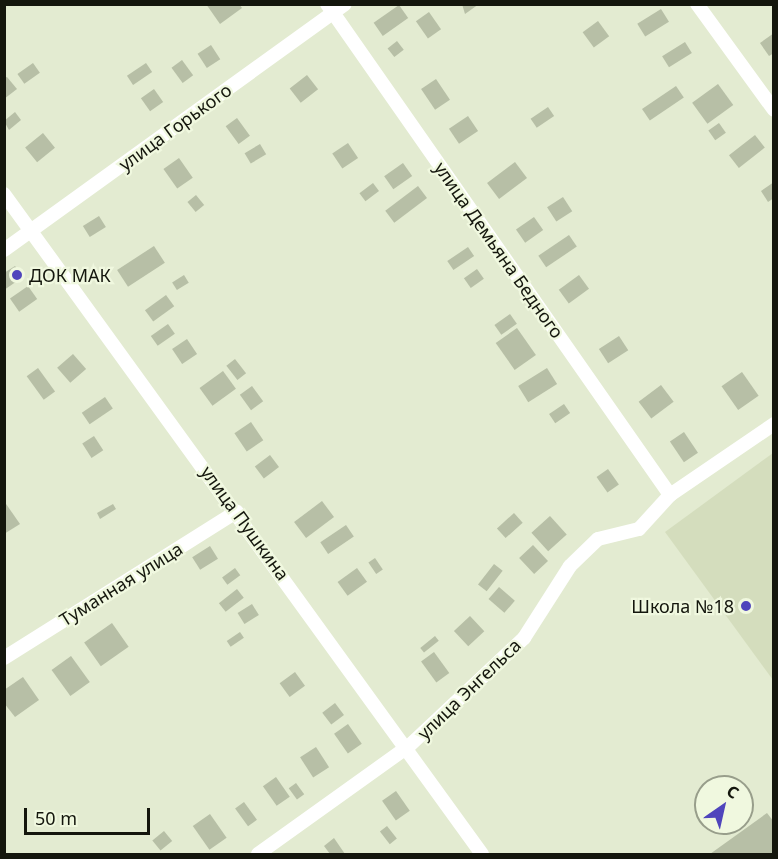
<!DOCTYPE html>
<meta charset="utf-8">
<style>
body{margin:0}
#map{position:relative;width:778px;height:859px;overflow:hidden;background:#e3ebd1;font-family:"Noto Sans",sans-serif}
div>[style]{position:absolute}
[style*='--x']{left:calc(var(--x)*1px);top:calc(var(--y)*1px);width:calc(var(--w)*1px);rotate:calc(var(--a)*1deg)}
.built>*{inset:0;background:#d4ddbd}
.building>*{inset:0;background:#b7bfa6;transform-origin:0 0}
.minor>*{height:14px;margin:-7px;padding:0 7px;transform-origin:7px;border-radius:7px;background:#fff}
.dots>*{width:16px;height:16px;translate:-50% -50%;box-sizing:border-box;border:3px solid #f0f8df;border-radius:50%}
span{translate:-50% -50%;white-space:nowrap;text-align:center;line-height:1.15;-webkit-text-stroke:4.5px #f0f8df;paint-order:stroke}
.street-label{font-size:18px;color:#14160d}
.poi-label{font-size:18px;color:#14160d}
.left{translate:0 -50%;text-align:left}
.right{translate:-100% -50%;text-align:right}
.frame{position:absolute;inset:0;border:6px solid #14160d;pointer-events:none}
.north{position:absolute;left:694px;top:775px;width:60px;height:60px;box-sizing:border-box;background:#f0f8df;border:2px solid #989e8b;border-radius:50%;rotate:34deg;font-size:16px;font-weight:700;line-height:24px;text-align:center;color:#14160d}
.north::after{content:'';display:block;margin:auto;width:21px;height:27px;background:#4f45bc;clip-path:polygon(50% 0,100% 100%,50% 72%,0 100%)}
.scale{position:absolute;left:24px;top:808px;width:126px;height:27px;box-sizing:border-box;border:3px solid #14160d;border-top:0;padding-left:8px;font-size:18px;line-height:21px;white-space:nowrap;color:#14160d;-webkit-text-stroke:4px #f0f8df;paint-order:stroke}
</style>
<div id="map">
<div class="built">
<i style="clip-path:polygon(773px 453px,773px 680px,665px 532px)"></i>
</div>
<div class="building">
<i style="clip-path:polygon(206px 4px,239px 4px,242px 8px,220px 24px)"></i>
<i style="clip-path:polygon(462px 4px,479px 4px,465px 14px)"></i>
<i style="left:399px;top:5px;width:16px;height:31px;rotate:55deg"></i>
<i style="left:661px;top:9px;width:15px;height:28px;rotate:58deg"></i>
<i style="left:429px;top:12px;width:21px;height:16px;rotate:55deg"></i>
<i style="left:598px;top:21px;width:19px;height:19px;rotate:54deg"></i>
<i style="clip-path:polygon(774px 33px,774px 53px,769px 56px,760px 43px)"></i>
<i style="left:397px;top:41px;width:11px;height:12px;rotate:52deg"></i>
<i style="left:685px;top:42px;width:13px;height:27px;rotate:58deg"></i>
<i style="left:211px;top:45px;width:17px;height:16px;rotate:57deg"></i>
<i style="left:182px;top:60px;width:19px;height:13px;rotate:54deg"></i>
<i style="left:33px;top:63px;width:12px;height:19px;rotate:55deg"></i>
<i style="left:146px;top:63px;width:11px;height:23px;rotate:56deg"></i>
<i style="left:307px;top:75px;width:18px;height:22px;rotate:52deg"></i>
<i style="clip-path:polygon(7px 77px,17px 89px,4px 99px,4px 78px)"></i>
<i style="left:436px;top:79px;width:25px;height:18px;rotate:56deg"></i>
<i style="left:718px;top:84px;width:26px;height:32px;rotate:54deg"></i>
<i style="left:676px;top:86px;width:14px;height:41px;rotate:56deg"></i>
<i style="left:154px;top:89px;width:16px;height:16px;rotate:55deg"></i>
<i style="left:548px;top:107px;width:11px;height:21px;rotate:56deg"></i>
<i style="clip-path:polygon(15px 112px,21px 120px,9px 130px,4px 121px)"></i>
<i style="left:468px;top:116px;width:18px;height:23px;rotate:56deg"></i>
<i style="left:237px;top:118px;width:22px;height:14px;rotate:54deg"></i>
<i style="left:719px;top:123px;width:12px;height:13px;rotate:55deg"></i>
<i style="left:43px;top:133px;width:19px;height:23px;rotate:51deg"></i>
<i style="left:755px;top:135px;width:16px;height:33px;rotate:52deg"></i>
<i style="left:348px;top:143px;width:18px;height:19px;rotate:56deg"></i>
<i style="left:260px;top:144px;width:12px;height:18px;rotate:59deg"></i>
<i style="left:179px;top:158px;width:24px;height:19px;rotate:55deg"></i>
<i style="left:515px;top:162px;width:20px;height:35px;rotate:53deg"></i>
<i style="left:403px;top:163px;width:16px;height:23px;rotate:55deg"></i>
<i style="clip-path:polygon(774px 182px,774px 198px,768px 202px,761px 191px)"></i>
<i style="left:373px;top:183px;width:10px;height:17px;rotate:53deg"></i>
<i style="left:418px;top:186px;width:15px;height:41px;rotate:53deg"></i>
<i style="left:196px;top:195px;width:13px;height:11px;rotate:51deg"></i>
<i style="left:563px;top:197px;width:17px;height:19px;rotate:57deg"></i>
<i style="left:99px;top:216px;width:13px;height:19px;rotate:58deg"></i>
<i style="left:534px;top:217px;width:16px;height:22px;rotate:55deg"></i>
<i style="left:569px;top:235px;width:14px;height:37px;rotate:56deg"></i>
<i style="left:154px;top:246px;width:20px;height:44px;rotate:57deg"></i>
<i style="left:468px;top:247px;width:11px;height:25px;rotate:56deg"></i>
<i style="clip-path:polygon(15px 266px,23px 277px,4px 290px,4px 273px)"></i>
<i style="left:477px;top:269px;width:12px;height:16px;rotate:55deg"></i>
<i style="left:184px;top:275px;width:9px;height:14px;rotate:58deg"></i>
<i style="left:579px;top:275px;width:17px;height:25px;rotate:54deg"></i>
<i style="left:28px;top:286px;width:16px;height:22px;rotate:55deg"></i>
<i style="left:166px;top:295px;width:14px;height:26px;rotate:54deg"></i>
<i style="left:510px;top:314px;width:12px;height:19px;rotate:55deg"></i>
<i style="left:168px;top:324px;width:12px;height:21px;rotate:55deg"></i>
<i style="left:517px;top:328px;width:33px;height:26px;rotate:55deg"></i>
<i style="left:619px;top:336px;width:17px;height:24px;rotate:57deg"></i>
<i style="left:187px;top:339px;width:18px;height:18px;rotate:56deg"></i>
<i style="left:73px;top:354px;width:20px;height:21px;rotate:49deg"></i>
<i style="left:235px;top:359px;width:18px;height:11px;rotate:52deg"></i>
<i style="left:38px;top:368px;width:29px;height:14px;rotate:54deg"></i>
<i style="left:547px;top:368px;width:19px;height:34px;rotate:58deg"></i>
<i style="left:223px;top:371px;width:22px;height:29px;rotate:54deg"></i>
<i style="left:742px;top:372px;width:29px;height:25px;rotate:55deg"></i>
<i style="left:661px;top:385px;width:21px;height:28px;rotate:53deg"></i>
<i style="left:252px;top:386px;width:19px;height:15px;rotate:54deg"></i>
<i style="left:105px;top:397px;width:14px;height:28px;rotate:56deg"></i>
<i style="left:564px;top:404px;width:11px;height:18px;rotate:56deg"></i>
<i style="left:251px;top:422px;width:22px;height:20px;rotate:56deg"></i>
<i style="left:684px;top:432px;width:25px;height:17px;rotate:56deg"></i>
<i style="left:94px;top:436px;width:17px;height:14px;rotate:57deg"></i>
<i style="left:270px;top:455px;width:15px;height:19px;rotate:53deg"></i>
<i style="left:608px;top:469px;width:19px;height:14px;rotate:55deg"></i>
<i style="clip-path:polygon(4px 501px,20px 524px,4px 534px)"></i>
<i style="left:322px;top:501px;width:20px;height:35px;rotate:53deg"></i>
<i style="clip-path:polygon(113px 504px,116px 509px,100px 519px,97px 513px)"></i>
<i style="left:514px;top:513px;width:13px;height:23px;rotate:48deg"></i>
<i style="left:550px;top:516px;width:25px;height:25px;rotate:48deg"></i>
<i style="left:346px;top:525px;width:14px;height:31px;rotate:56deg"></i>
<i style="left:533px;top:545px;width:22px;height:19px;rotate:47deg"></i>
<i style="left:210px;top:546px;width:15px;height:21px;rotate:58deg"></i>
<i style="left:375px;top:558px;width:14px;height:8px;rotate:56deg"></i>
<i style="left:494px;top:564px;width:11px;height:26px;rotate:38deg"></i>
<i style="left:235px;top:568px;width:9px;height:16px;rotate:54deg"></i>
<i style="left:357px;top:568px;width:17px;height:24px;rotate:54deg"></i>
<i style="left:499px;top:587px;width:21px;height:16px;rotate:41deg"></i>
<i style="left:237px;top:589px;width:11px;height:23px;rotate:52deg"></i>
<i style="left:252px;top:604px;width:13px;height:17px;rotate:58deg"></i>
<i style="left:470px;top:616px;width:21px;height:22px;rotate:47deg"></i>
<i style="left:112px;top:623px;width:29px;height:34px;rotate:55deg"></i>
<i style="left:240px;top:632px;width:7px;height:16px;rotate:56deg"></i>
<i style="left:435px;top:636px;width:6px;height:19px;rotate:51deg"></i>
<i style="left:434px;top:652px;width:26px;height:16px;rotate:54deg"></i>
<i style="left:71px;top:656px;width:32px;height:24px;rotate:54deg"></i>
<i style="left:295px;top:672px;width:17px;height:19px;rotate:54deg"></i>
<i style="clip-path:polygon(23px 677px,39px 700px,15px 717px,4px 703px,4px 690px)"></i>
<i style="left:335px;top:703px;width:15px;height:16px;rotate:53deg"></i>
<i style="left:348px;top:724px;width:24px;height:17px;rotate:55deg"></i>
<i style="left:316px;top:747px;width:24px;height:19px;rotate:57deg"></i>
<i style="left:276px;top:777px;width:24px;height:16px;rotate:55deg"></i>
<i style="left:296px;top:783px;width:14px;height:9px;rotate:54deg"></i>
<i style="left:396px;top:791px;width:24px;height:17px;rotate:55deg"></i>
<i style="left:244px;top:802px;width:22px;height:11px;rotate:54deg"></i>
<i style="clip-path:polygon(767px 813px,774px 822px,774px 854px,710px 854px)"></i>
<i style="left:210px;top:814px;width:29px;height:21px;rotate:55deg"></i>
<i style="left:387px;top:826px;width:16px;height:9px;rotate:52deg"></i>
<i style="left:164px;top:831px;width:13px;height:15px;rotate:51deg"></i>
<i style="clip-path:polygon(334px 838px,345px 854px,330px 854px,324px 846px)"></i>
</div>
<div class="minor">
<i style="--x:327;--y:4;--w:599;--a:55.06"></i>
<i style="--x:697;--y:4;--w:131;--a:54"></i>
<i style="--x:4;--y:194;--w:815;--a:54.09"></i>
<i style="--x:4;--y:250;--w:420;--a:-35.8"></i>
<i style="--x:4;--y:658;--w:275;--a:-32.2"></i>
<i style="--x:258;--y:854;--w:186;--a:-35.6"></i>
<i style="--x:409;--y:746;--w:158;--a:-43.2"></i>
<i style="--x:524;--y:638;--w:85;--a:-57.4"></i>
<i style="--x:570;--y:566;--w:39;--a:-44"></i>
<i style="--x:598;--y:539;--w:42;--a:-13.7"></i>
<i style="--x:639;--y:529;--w:46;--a:-47.6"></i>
<i style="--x:670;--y:495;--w:126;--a:-34.3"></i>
</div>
<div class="dots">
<i style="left:17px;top:275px;background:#4f45bc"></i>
<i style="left:746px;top:606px;background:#4f45bc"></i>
</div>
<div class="street-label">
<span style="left:175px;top:127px;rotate:-36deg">улица Горького</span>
<span style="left:499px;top:250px;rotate:55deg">улица Демьяна Бедного</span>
<span style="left:245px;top:523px;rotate:54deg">улица Пушкина</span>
<span style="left:121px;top:584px;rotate:-32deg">Туманная улица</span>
<span style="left:469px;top:689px;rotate:-44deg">улица Энгельса</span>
</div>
<div class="poi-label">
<span class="left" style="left:29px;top:275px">ДОК МАК</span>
<span class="right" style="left:734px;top:606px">Школа №18</span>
</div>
<div class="frame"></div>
<div class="north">С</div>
<div class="scale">50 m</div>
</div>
